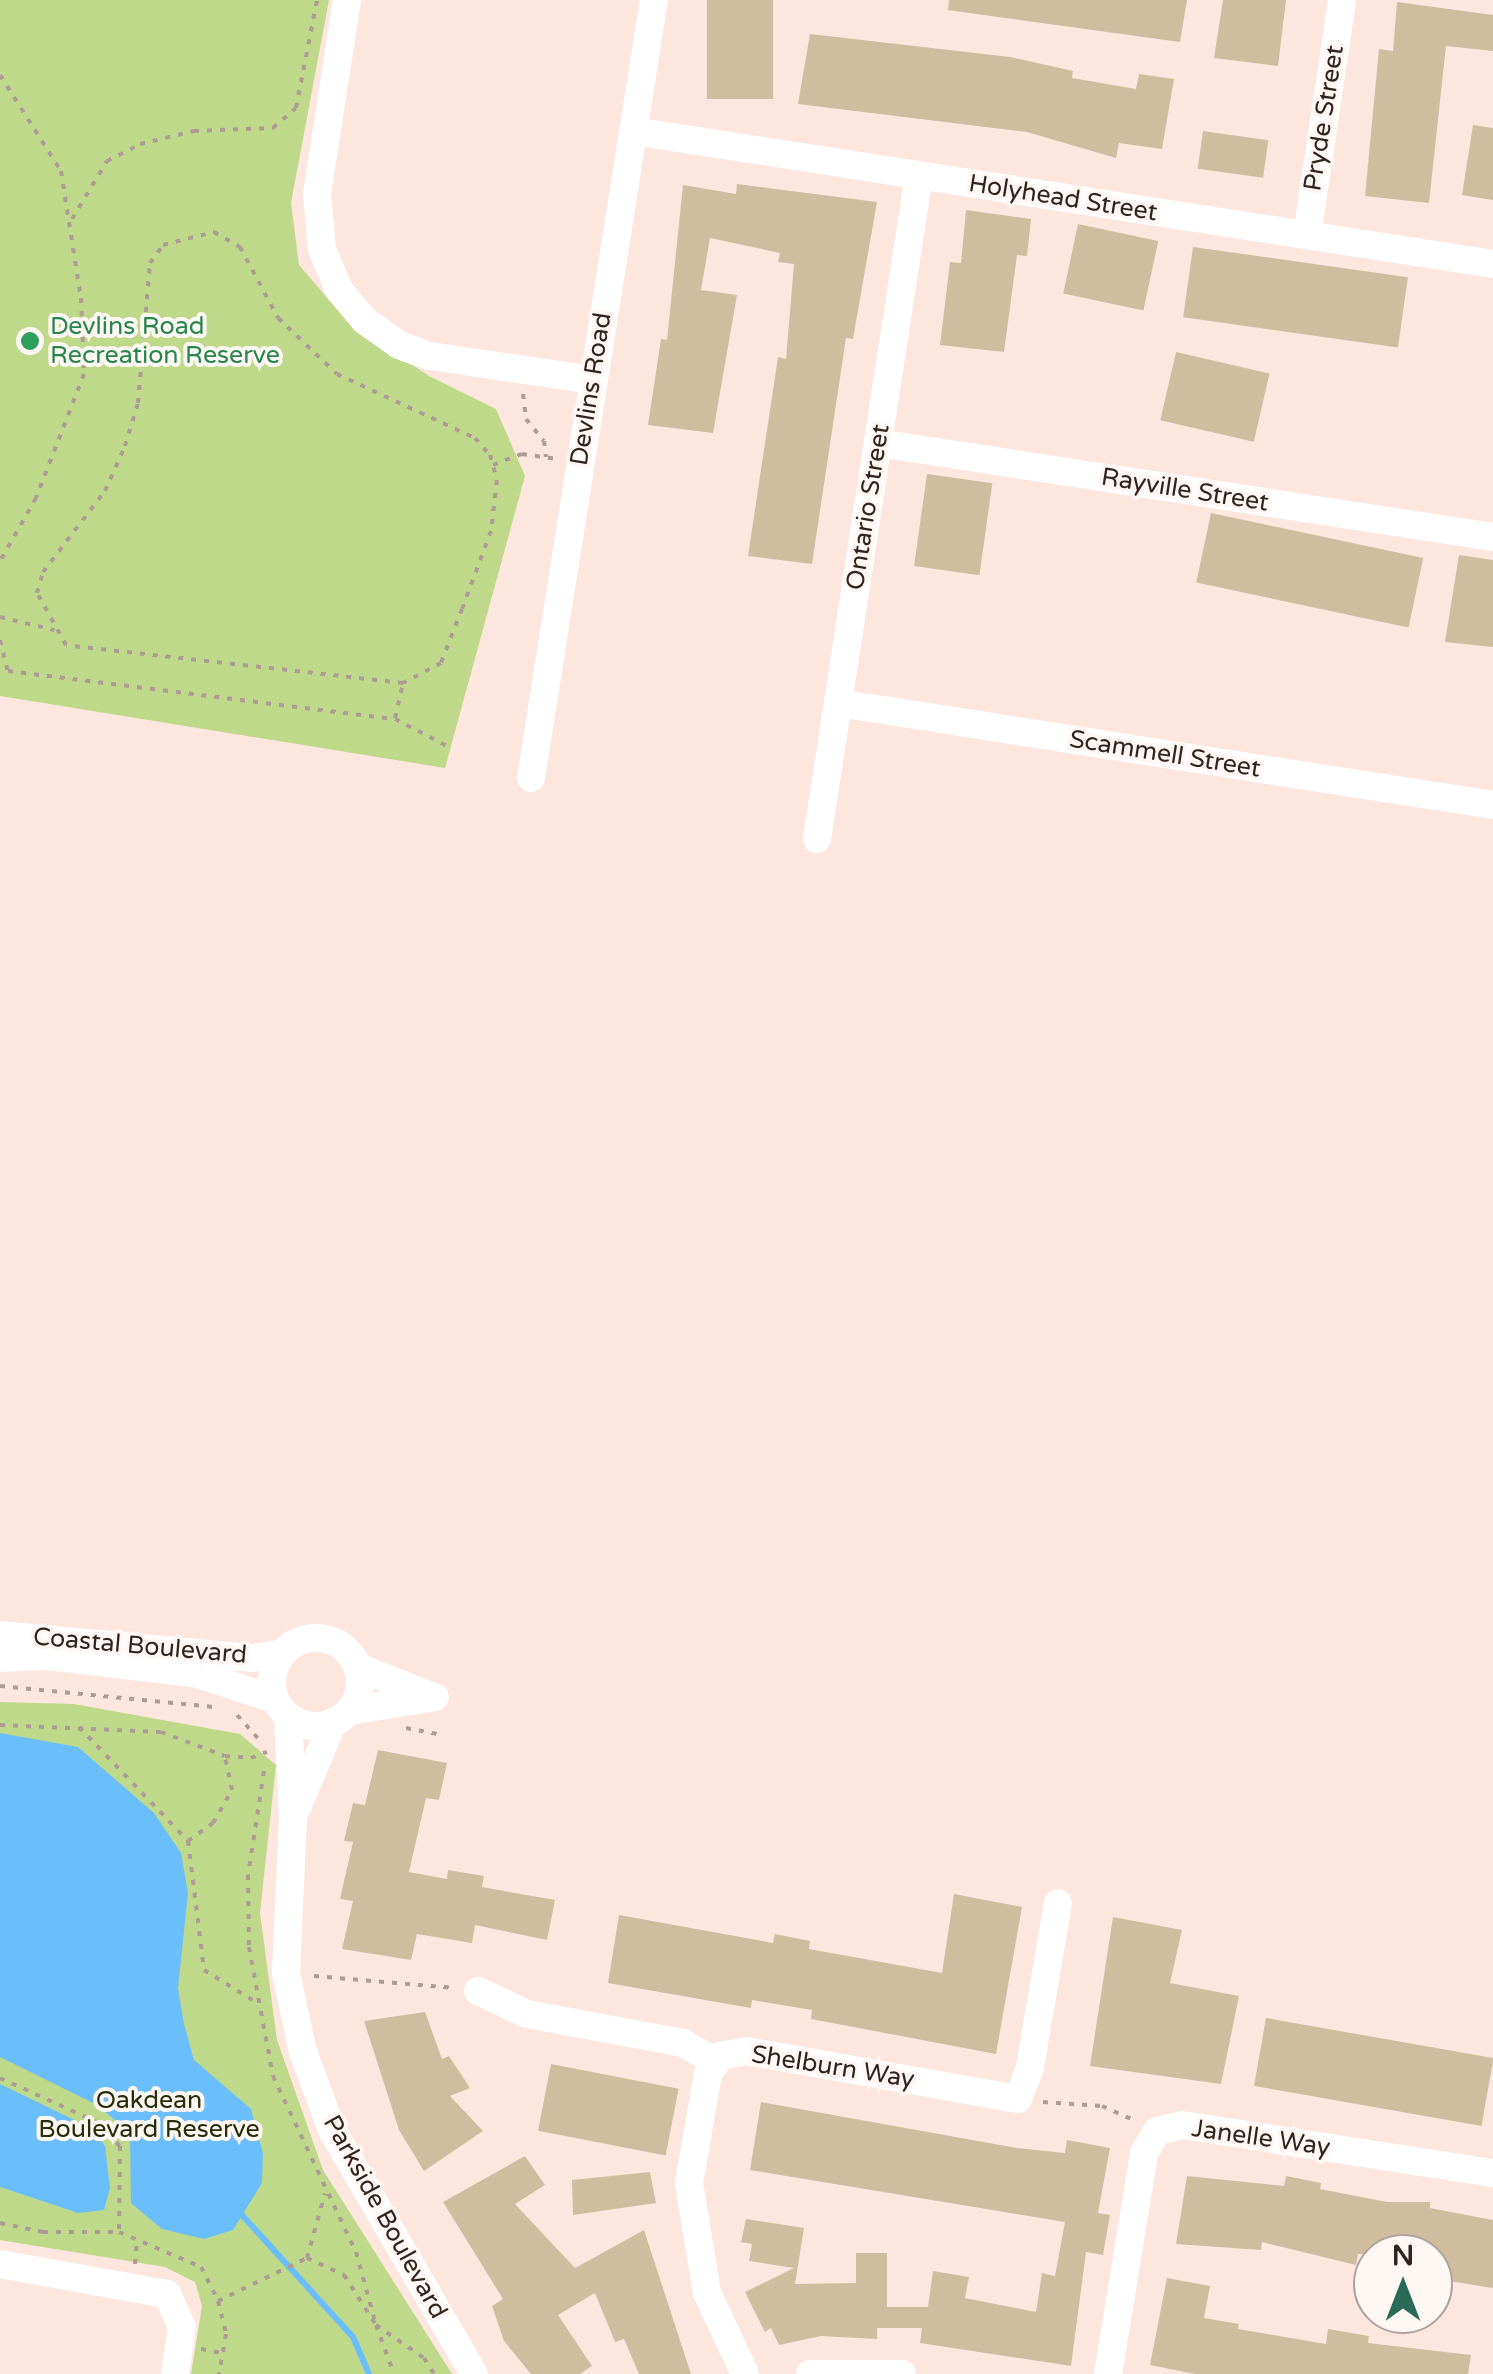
<!DOCTYPE html>
<style>
body{margin:0}
#map{position:relative;width:1493px;height:2374px;overflow:hidden;background:#fde6de;font-family:"Varela Round",sans-serif}
div>[style]{position:absolute}
[style*='--x']{left:calc(var(--x)*1px);top:calc(var(--y)*1px);width:calc(var(--w)*1px);rotate:calc(var(--a)*1deg)}
.green>*{inset:0;background:#bfd98a}
.water>*{inset:0;background:#6abefc}
.stream>*{height:6px;margin:-3px;padding:0 3px;transform-origin:3px;border-radius:3px;background:#6abefc}
.building>*{inset:0;background:#d0bda0;transform-origin:0 0}
.path>*{height:4px;margin-top:-2px;transform-origin:0;background:repeating-linear-gradient(90deg,#ae9b94 0 5px,transparent 0 13px)}
.minor>*{height:28px;margin:-14px;padding:0 14px;transform-origin:14px;border-radius:14px;background:#fff}
.minor>.ring{margin:-14px;padding:0;box-sizing:content-box;background:none;border:28px solid #fff;border-radius:50%}
.dots>*{width:28px;height:28px;translate:-50% -50%;box-sizing:border-box;border:5px solid #fff7f4;border-radius:50%}
span{translate:-50% -50%;white-space:nowrap;text-align:center;line-height:1.15;-webkit-text-stroke:8px #fff7f4;paint-order:stroke}
.street-label{font-size:25px;color:#31241f}
.leisure-label{font-size:25px;color:#27864d}
.left{translate:0 -50%;text-align:left}
.park-label{font-size:25px;color:#242e08}
.north{position:absolute;left:1353px;top:2234px;width:100px;height:100px;box-sizing:border-box;background:#fff7f4;border:2px solid #ada39f;border-radius:50%;rotate:0deg;font-size:28px;font-weight:700;line-height:40px;text-align:center;color:#31241f}
.north::after{content:'';display:block;margin:auto;width:35px;height:45px;background:#2a6a58;clip-path:polygon(50% 0,100% 100%,50% 72%,0 100%)}
</style>
<div id="map">
<div class="green">
<i style="clip-path:polygon(0 0,329px 0,291px 203px,299px 265px,348px 322px,429px 376px,496px 409px,525px 476px,445px 768px,0 696px)"></i>
<i style="clip-path:polygon(0 1702px,74px 1704px,240px 1734px,276px 1765px,260px 1913px,277px 2040px,323px 2170px,452px 2374px,191px 2374px,202px 2306px,195px 2282px,165px 2267px,0 2240px)"></i>
</div>
<div class="water">
<i style="clip-path:polygon(0 1733px,78px 1747px,154px 1813px,181px 1853px,188px 1893px,178px 1988px,184px 2024px,194px 2060px,251px 2109px,263px 2153px,262px 2183px,233px 2230px,204px 2239px,162px 2229px,131px 2203px,130px 2133px,97px 2105px,0 2057px)"></i>
<i style="clip-path:polygon(0 2084px,93px 2129px,105px 2146px,110px 2188px,104px 2210px,78px 2213px,0 2187px)"></i>
</div>
<div class="stream">
<i style="--x:241;--y:2214;--w:166;--a:47.7"></i>
<i style="--x:353;--y:2337;--w:40;--a:66.6"></i>
</div>
<div class="building">
<i style="left:707px;top:0;width:66px;height:99px"></i>
<i style="clip-path:polygon(949px 0,1187px 0,1180px 42px,948px 10px)"></i>
<i style="clip-path:polygon(1223px 0,1286px 0,1278px 66px,1214px 58px)"></i>
<i style="clip-path:polygon(1397px 2px,1493px 15px,1493px 51px,1446px 46px,1429px 203px,1365px 196px,1379px 49px,1393px 51px)"></i>
<i style="clip-path:polygon(810px 34px,1010px 57px,1073px 71px,1072px 78px,1136px 89px,1139px 74px,1174px 79px,1162px 149px,1119px 143px,1116px 158px,1027px 132px,798px 104px)"></i>
<i style="clip-path:polygon(1473px 125px,1493px 128px,1493px 200px,1462px 195px)"></i>
<i style="left:1203px;top:131px;width:66px;height:38px;rotate:8deg"></i>
<i style="clip-path:polygon(737px 184px,877px 202px,853px 339px,846px 338px,812px 564px,748px 556px,778px 357px,786px 359px,794px 264px,778px 262px,780px 253px,710px 238px,701px 290px,737px 295px,713px 433px,648px 425px,661px 339px,667px 340px,683px 185px,736px 194px)"></i>
<i style="clip-path:polygon(966px 210px,1031px 219px,1027px 256px,1017px 255px,1004px 352px,940px 345px,950px 262px,961px 263px)"></i>
<i style="left:1078px;top:224px;width:82px;height:71px;rotate:12deg"></i>
<i style="left:1193px;top:247px;width:217px;height:71px;rotate:8deg"></i>
<i style="left:1176px;top:352px;width:96px;height:70px;rotate:13deg"></i>
<i style="left:927px;top:474px;width:66px;height:93px;rotate:8deg"></i>
<i style="left:1211px;top:513px;width:217px;height:71px;rotate:12deg"></i>
<i style="clip-path:polygon(1459px 555px,1493px 560px,1493px 647px,1445px 642px)"></i>
<i style="clip-path:polygon(378px 1750px,447px 1763px,439px 1800px,426px 1798px,409px 1872px,447px 1879px,448px 1870px,484px 1876px,482px 1887px,555px 1900px,547px 1940px,475px 1925px,472px 1943px,417px 1934px,411px 1960px,342px 1949px,353px 1901px,340px 1899px,353px 1842px,344px 1841px,353px 1803px,365px 1805px)"></i>
<i style="clip-path:polygon(954px 1894px,1022px 1907px,996px 2054px,811px 2019px,812px 2010px,752px 2000px,751px 2008px,608px 1983px,619px 1915px,773px 1943px,775px 1934px,810px 1941px,809px 1949px,942px 1973px)"></i>
<i style="clip-path:polygon(1113px 1917px,1182px 1930px,1170px 1983px,1239px 1996px,1221px 2084px,1090px 2066px)"></i>
<i style="clip-path:polygon(425px 2012px,442px 2059px,449px 2056px,470px 2088px,450px 2096px,483px 2131px,424px 2171px,399px 2130px,364px 2021px)"></i>
<i style="left:1266px;top:2018px;width:231px;height:69px;rotate:10deg"></i>
<i style="left:551px;top:2064px;width:130px;height:68px;rotate:11deg"></i>
<i style="clip-path:polygon(761px 2102px,1017px 2148px,1065px 2153px,1067px 2140px,1110px 2148px,1098px 2213px,1110px 2215px,1103px 2255px,1086px 2252px,1071px 2366px,920px 2343px,922px 2328px,877px 2328px,877px 2339px,821px 2336px,779px 2345px,771px 2328px,765px 2332px,745px 2292px,794px 2268px,749px 2261px,752px 2244px,741px 2242px,746px 2219px,804px 2228px,795px 2284px,856px 2283px,856px 2253px,887px 2253px,887px 2307px,928px 2307px,933px 2271px,969px 2277px,965px 2298px,1036px 2312px,1042px 2273px,1055px 2276px,1065px 2222px,750px 2170px)"></i>
<i style="clip-path:polygon(525px 2156px,545px 2185px,515px 2204px,575px 2268px,644px 2230px,691px 2374px,639px 2374px,624px 2339px,615px 2342px,595px 2293px,558px 2315px,592px 2366px,580px 2374px,531px 2374px,504px 2341px,492px 2306px,503px 2299px,443px 2202px)"></i>
<i style="clip-path:polygon(650px 2172px,656px 2203px,573px 2215px,572px 2180px)"></i>
<i style="clip-path:polygon(1187px 2176px,1284px 2186px,1286px 2176px,1321px 2183px,1320px 2189px,1387px 2202px,1430px 2202px,1430px 2208px,1493px 2220px,1493px 2288px,1436px 2279px,1440px 2254px,1358px 2254px,1356px 2265px,1262px 2242px,1261px 2250px,1176px 2244px)"></i>
<i style="clip-path:polygon(1167px 2278px,1210px 2286px,1204px 2318px,1239px 2324px,1238px 2329px,1326px 2344px,1328px 2329px,1369px 2336px,1368px 2343px,1471px 2355px,1468px 2374px,1195px 2374px,1150px 2365px)"></i>
</div>
<div class="path">
<i style="--x:0;--y:75;--w:114;--a:57.6"></i>
<i style="--x:61;--y:171;--w:129;--a:81.1"></i>
<i style="--x:81;--y:298;--w:76;--a:87.7"></i>
<i style="--x:84;--y:374;--w:133;--a:111.2"></i>
<i style="--x:36;--y:498;--w:73;--a:119.7"></i>
<i style="--x:72;--y:219;--w:68;--a:-58.9"></i>
<i style="--x:107;--y:161;--w:37;--a:-27"></i>
<i style="--x:140;--y:144;--w:56;--a:-13.5"></i>
<i style="--x:194;--y:131;--w:79;--a:-2.2"></i>
<i style="--x:273;--y:128;--w:30;--a:-41"></i>
<i style="--x:296;--y:108;--w:110;--a:-79"></i>
<i style="--x:214;--y:232;--w:30;--a:30"></i>
<i style="--x:240;--y:247;--w:81;--a:61.8"></i>
<i style="--x:278;--y:318;--w:81;--a:43.5"></i>
<i style="--x:337;--y:374;--w:152;--a:24.9"></i>
<i style="--x:475;--y:438;--w:23;--a:49"></i>
<i style="--x:490;--y:455;--w:26;--a:74"></i>
<i style="--x:497;--y:480;--w:51;--a:96.7"></i>
<i style="--x:491;--y:531;--w:83;--a:110.4"></i>
<i style="--x:462;--y:609;--w:58;--a:111.3"></i>
<i style="--x:441;--y:663;--w:43;--a:152.2"></i>
<i style="--x:403;--y:683;--w:339;--a:-173.6"></i>
<i style="--x:66;--y:645;--w:60;--a:-119.1"></i>
<i style="--x:37;--y:593;--w:22;--a:-74"></i>
<i style="--x:43;--y:572;--w:102;--a:-52.6"></i>
<i style="--x:105;--y:491;--w:49;--a:-66"></i>
<i style="--x:125;--y:446;--w:45;--a:-73.2"></i>
<i style="--x:138;--y:403;--w:141;--a:-85.1"></i>
<i style="--x:150;--y:263;--w:22;--a:-54"></i>
<i style="--x:163;--y:245;--w:53;--a:-14.3"></i>
<i style="--x:523;--y:394;--w:25;--a:83"></i>
<i style="--x:526;--y:419;--w:28;--a:51"></i>
<i style="--x:544;--y:441;--w:16;--a:83"></i>
<i style="--x:493;--y:465;--w:31;--a:-21"></i>
<i style="--x:522;--y:454;--w:34;--a:8"></i>
<i style="--x:0;--y:617;--w:56;--a:13.5"></i>
<i style="--x:0;--y:640;--w:32;--a:76"></i>
<i style="--x:8;--y:671;--w:390;--a:7.1"></i>
<i style="--x:395;--y:719;--w:59;--a:27.4"></i>
<i style="--x:395;--y:718;--w:36;--a:-77"></i>
<i style="--x:0;--y:1686;--w:215;--a:5.6"></i>
<i style="--x:237;--y:1715;--w:39;--a:48"></i>
<i style="--x:0;--y:1725;--w:161;--a:2.5"></i>
<i style="--x:161;--y:1732;--w:68;--a:20.6"></i>
<i style="--x:225;--y:1756;--w:26;--a:4"></i>
<i style="--x:251;--y:1758;--w:17;--a:-21"></i>
<i style="--x:79;--y:1727;--w:158;--a:46.3"></i>
<i style="--x:188;--y:1841;--w:130;--a:82.9"></i>
<i style="--x:204;--y:1970;--w:61;--a:31.6"></i>
<i style="--x:406;--y:1728;--w:37;--a:11"></i>
<i style="--x:264;--y:1771;--w:105;--a:98.7"></i>
<i style="--x:248;--y:1875;--w:72;--a:89.2"></i>
<i style="--x:249;--y:1947;--w:131;--a:79.5"></i>
<i style="--x:273;--y:2076;--w:195;--a:64.8"></i>
<i style="--x:356;--y:2252;--w:76;--a:74.7"></i>
<i style="--x:376;--y:2325;--w:58;--a:34.5"></i>
<i style="--x:424;--y:2358;--w:19;--a:58"></i>
<i style="--x:188;--y:1841;--w:31;--a:-36"></i>
<i style="--x:213;--y:1823;--w:38;--a:-60"></i>
<i style="--x:232;--y:1790;--w:35;--a:-102"></i>
<i style="--x:314;--y:1976;--w:141;--a:4.9"></i>
<i style="--x:0;--y:2078;--w:109;--a:24.4"></i>
<i style="--x:99;--y:2123;--w:31;--a:48"></i>
<i style="--x:120;--y:2146;--w:85;--a:90.7"></i>
<i style="--x:1043;--y:2102;--w:59;--a:3.9"></i>
<i style="--x:1102;--y:2106;--w:36;--a:24"></i>
<i style="--x:0;--y:2223;--w:44;--a:11.8"></i>
<i style="--x:43;--y:2232;--w:76;--a:0"></i>
<i style="--x:119;--y:2232;--w:89;--a:23.1"></i>
<i style="--x:201;--y:2267;--w:38;--a:63"></i>
<i style="--x:218;--y:2301;--w:99;--a:-25.8"></i>
<i style="--x:307;--y:2258;--w:67;--a:-74.5"></i>
<i style="--x:307;--y:2258;--w:41;--a:24.7"></i>
<i style="--x:344;--y:2275;--w:59;--a:57.4"></i>
<i style="--x:376;--y:2325;--w:52;--a:69.8"></i>
<i style="--x:135;--y:2264;--w:25;--a:-85"></i>
<i style="--x:218;--y:2301;--w:34;--a:76"></i>
<i style="--x:226;--y:2334;--w:41;--a:99.9"></i>
<i style="--x:201;--y:2349;--w:25;--a:11"></i>
</div>
<div class="minor">
<i style="--x:347;--y:0;--w:196;--a:98.8"></i>
<i style="--x:317;--y:194;--w:55;--a:84.8"></i>
<i style="--x:322;--y:249;--w:44;--a:67.5"></i>
<i style="--x:339;--y:290;--w:39;--a:50"></i>
<i style="--x:364;--y:320;--w:43;--a:35.5"></i>
<i style="--x:399;--y:345;--w:33;--a:20"></i>
<i style="--x:430;--y:356;--w:165;--a:8.4"></i>
<i style="--x:633;--y:131;--w:870;--a:8.79"></i>
<i style="--x:1307;--y:235;--w:238;--a:-81.5"></i>
<i style="--x:878;--y:443;--w:622;--a:8.69"></i>
<i style="--x:838;--y:703;--w:663;--a:8.85"></i>
<i style="--x:531;--y:778;--w:788;--a:-81.02"></i>
<i style="--x:817;--y:839;--w:672;--a:-81.27"></i>
<i style="--x:0;--y:1635;--w:252;--a:5.2"></i>
<i style="--x:251;--y:1658;--w:29;--a:-8"></i>
<i class="ring" style="left:272px;top:1638px;width:60px;height:60px"></i>
<i style="--x:0;--y:1658;--w:47;--a:-2.4"></i>
<i style="--x:47;--y:1656;--w:148;--a:6.6"></i>
<i style="--x:194;--y:1673;--w:84;--a:18"></i>
<i style="--x:358;--y:1667;--w:79;--a:21.7"></i>
<i style="--x:349;--y:1711;--w:87;--a:-9.2"></i>
<i style="--x:288;--y:1716;--w:102;--a:87.2"></i>
<i style="--x:293;--y:1818;--w:155;--a:92.6"></i>
<i style="--x:286;--y:1973;--w:81;--a:77.9"></i>
<i style="--x:303;--y:2052;--w:83;--a:69.6"></i>
<i style="--x:332;--y:2130;--w:282;--a:59.8"></i>
<i style="--x:297;--y:1808;--w:93;--a:-67.3"></i>
<i style="--x:478;--y:1991;--w:54;--a:25.1"></i>
<i style="--x:527;--y:2014;--w:159;--a:10.5"></i>
<i style="--x:683;--y:2043;--w:38;--a:30"></i>
<i style="--x:0;--y:2264;--w:170;--a:10.2"></i>
<i style="--x:167;--y:2294;--w:36;--a:66"></i>
<i style="--x:182;--y:2327;--w:48;--a:98.5"></i>
<i style="--x:745;--y:2374;--w:89;--a:-115.1"></i>
<i style="--x:707;--y:2293;--w:111;--a:-99.3"></i>
<i style="--x:689;--y:2183;--w:111;--a:-80.1"></i>
<i style="--x:708;--y:2074;--w:22;--a:-56"></i>
<i style="--x:720;--y:2056;--w:26;--a:-11"></i>
<i style="--x:746;--y:2051;--w:276;--a:10"></i>
<i style="--x:1018;--y:2099;--w:34;--a:-69"></i>
<i style="--x:1030;--y:2067;--w:166;--a:-80.3"></i>
<i style="--x:810;--y:2374;--w:92;--a:0"></i>
<i style="--x:1108;--y:2374;--w:224;--a:-80.7"></i>
<i style="--x:1144;--y:2153;--w:26;--a:-59"></i>
<i style="--x:1157;--y:2131;--w:26;--a:-13"></i>
<i style="--x:1182;--y:2125;--w:315;--a:8.8"></i>
</div>
<div class="dots">
<i style="left:30px;top:341px;background:#2e9e5b"></i>
</div>
<div class="street-label">
<span style="left:1324px;top:118px;rotate:-81deg">Pryde Street</span>
<span style="left:1063px;top:198px;rotate:9deg">Holyhead Street</span>
<span style="left:591px;top:389px;rotate:-81deg">Devlins Road</span>
<span style="left:1185px;top:490px;rotate:9deg">Rayville Street</span>
<span style="left:868px;top:507px;rotate:-81deg">Ontario Street</span>
<span style="left:1165px;top:754px;rotate:9deg">Scammell Street</span>
<span style="left:140px;top:1646px;rotate:5deg">Coastal Boulevard</span>
<span style="left:833px;top:2067px;rotate:9deg">Shelburn Way</span>
<span style="left:1261px;top:2138px;rotate:8deg">Janelle Way</span>
<span style="left:385px;top:2217px;rotate:61deg">Parkside Boulevard</span>
</div>
<div class="leisure-label">
<span class="left" style="left:50px;top:341px">Devlins Road<br>Recreation Reserve</span>
</div>
<div class="park-label">
<span style="left:149px;top:2115px">Oakdean<br>Boulevard Reserve</span>
</div>
<div class="north">N</div>
</div>
